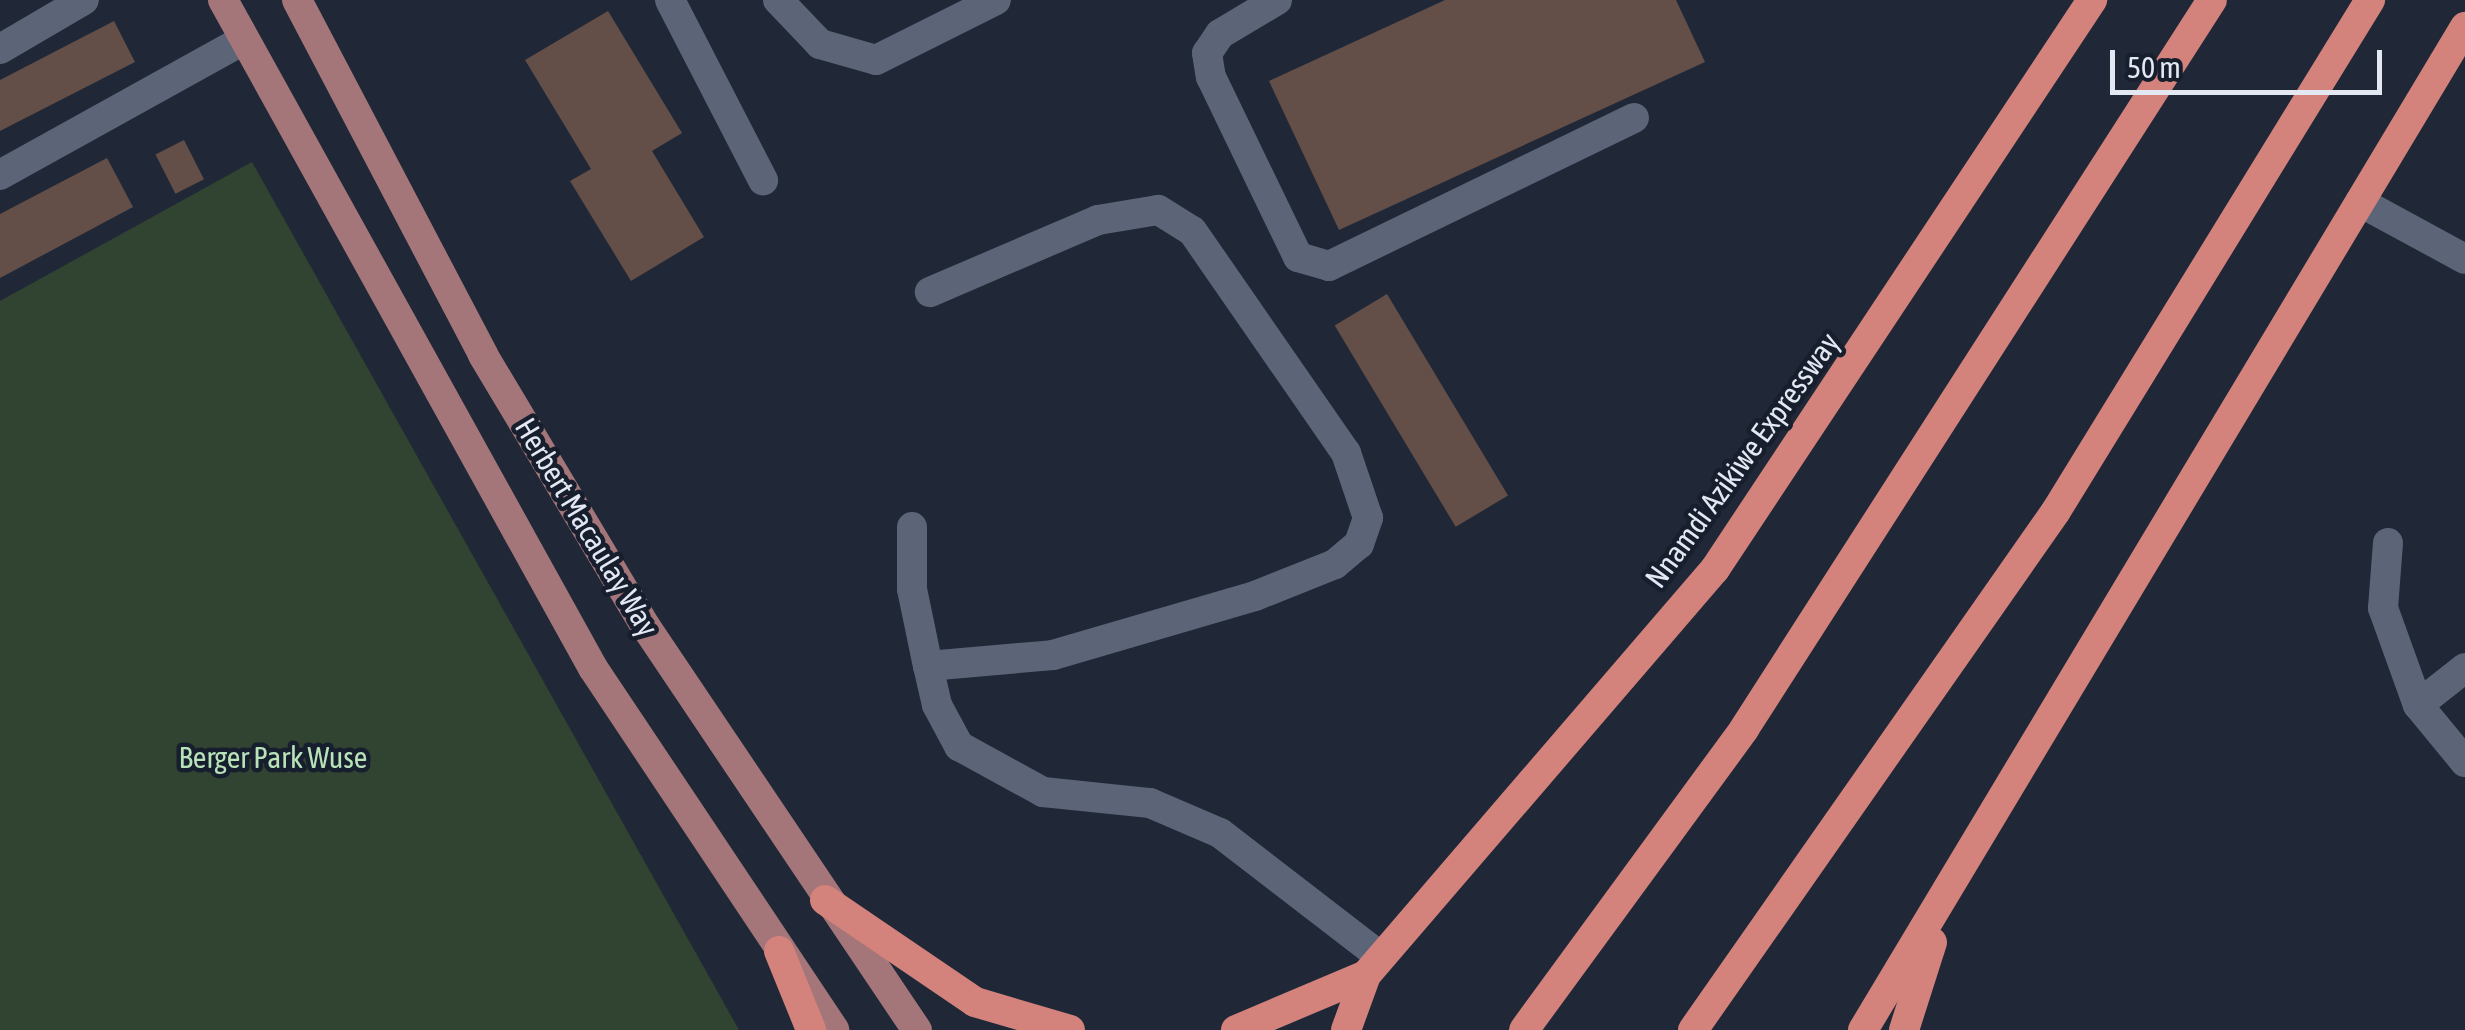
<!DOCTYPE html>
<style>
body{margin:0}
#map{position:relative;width:2465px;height:1030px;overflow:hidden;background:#202837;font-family:"Asap Condensed",sans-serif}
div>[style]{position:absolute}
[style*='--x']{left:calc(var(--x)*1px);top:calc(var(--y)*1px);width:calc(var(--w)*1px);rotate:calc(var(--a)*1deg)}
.green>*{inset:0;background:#314431}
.building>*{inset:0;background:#634e48;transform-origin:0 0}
.minor>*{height:30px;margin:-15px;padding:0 15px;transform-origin:15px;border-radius:15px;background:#5c6577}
.major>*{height:30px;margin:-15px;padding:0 15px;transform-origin:15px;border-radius:15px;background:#a4767a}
.highway>*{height:30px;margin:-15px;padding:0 15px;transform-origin:15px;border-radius:15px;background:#d4827c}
span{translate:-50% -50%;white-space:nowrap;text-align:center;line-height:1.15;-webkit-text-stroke:9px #171e2d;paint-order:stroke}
.street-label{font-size:30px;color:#e3e8f3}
.park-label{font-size:30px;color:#b8e3b9}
.scale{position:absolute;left:2110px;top:50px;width:272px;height:45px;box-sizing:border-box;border:5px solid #e3e8f3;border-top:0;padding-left:12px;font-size:30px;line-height:35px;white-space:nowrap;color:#e3e8f3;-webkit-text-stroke:8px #171e2d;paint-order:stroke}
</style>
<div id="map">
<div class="green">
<i style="clip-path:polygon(252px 162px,739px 1030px,0 1030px,0 301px)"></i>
</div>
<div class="building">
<i style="clip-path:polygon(1445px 0,1676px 0,1705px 62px,1339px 230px,1269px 81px)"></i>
<i style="clip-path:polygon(608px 11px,682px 133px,652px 151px,704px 237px,631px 281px,570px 181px,591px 169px,525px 60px)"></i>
<i style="clip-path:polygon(114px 21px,135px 62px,0 131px,0 80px)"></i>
<i style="left:184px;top:140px;width:44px;height:32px;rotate:63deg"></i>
<i style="clip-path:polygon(107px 158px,133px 207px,0 278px,0 214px)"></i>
<i style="left:1387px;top:294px;width:235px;height:61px;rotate:59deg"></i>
</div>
<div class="minor">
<i style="--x:670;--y:0;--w:203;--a:62.7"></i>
<i style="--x:778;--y:0;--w:61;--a:46.3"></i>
<i style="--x:820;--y:44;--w:58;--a:15.9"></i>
<i style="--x:876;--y:60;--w:134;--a:-26.6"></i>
<i style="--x:1277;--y:0;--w:66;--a:149.2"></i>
<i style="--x:1220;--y:34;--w:23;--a:124"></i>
<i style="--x:1207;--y:53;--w:24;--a:81"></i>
<i style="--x:1211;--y:77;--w:200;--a:64.2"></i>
<i style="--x:1298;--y:257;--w:32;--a:16"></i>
<i style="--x:1329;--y:266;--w:339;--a:-25.9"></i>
<i style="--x:0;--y:49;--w:97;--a:-30.3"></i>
<i style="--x:0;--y:175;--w:279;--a:-29"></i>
<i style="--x:2360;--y:202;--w:119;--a:28.5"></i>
<i style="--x:912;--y:527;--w:62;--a:90"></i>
<i style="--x:912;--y:589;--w:79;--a:78.3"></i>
<i style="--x:928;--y:666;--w:40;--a:77"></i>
<i style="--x:937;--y:705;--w:47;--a:61.8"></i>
<i style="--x:959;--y:746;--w:96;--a:28.7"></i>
<i style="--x:1043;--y:792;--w:108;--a:5.9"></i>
<i style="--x:1150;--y:803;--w:76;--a:23.2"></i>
<i style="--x:1220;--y:833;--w:203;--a:37.6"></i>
<i style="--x:2388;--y:543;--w:65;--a:94.4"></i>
<i style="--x:2383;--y:608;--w:103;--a:70.2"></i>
<i style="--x:2418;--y:705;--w:74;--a:50.5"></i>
<i style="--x:928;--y:666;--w:125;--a:-5"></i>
<i style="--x:1053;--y:655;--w:210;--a:-16.3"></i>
<i style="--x:1255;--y:596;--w:86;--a:-21.8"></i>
<i style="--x:1335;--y:564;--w:31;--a:-40"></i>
<i style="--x:1359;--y:544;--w:28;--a:-71"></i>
<i style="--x:1368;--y:518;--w:69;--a:-108.7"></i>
<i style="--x:1346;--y:453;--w:270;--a:-124.7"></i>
<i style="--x:1192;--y:231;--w:40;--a:-148"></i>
<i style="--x:1158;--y:210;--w:61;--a:170.5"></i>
<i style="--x:1098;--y:220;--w:183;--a:156.8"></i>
<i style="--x:2418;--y:705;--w:60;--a:-38.2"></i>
</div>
<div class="major">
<i style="--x:223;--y:0;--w:764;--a:61.02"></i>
<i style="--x:593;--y:668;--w:435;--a:56.3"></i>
<i style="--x:297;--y:0;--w:401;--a:62.3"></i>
<i style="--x:483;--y:355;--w:317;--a:59.1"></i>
<i style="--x:646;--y:627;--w:486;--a:56.1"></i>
</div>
<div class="highway">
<i style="--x:825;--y:900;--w:181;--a:34.2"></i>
<i style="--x:975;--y:1002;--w:99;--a:16.4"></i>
<i style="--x:779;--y:951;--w:85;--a:67.9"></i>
<i style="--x:1236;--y:1030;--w:141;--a:-22.9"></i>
<i style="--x:1346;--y:1030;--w:59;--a:-70"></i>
<i style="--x:1366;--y:975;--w:535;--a:-49.32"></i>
<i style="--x:1715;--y:569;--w:683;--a:-56.47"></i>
<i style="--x:1524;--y:1030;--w:373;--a:-53.8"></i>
<i style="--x:1744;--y:729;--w:866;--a:-57.3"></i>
<i style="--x:1693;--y:1030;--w:633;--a:-55.03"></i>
<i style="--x:2056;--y:511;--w:600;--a:-58.43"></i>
<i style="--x:1863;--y:1030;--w:1170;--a:-59.03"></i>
<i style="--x:1904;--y:1030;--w:92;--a:-72.3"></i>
</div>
<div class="street-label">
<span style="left:1742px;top:460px;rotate:-54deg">Nnamdi Azikiwe Expressway</span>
<span style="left:587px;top:527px;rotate:59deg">Herbert Macaulay Way</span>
</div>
<div class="park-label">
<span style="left:273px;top:757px">Berger Park Wuse</span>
</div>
<div class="scale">50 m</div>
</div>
